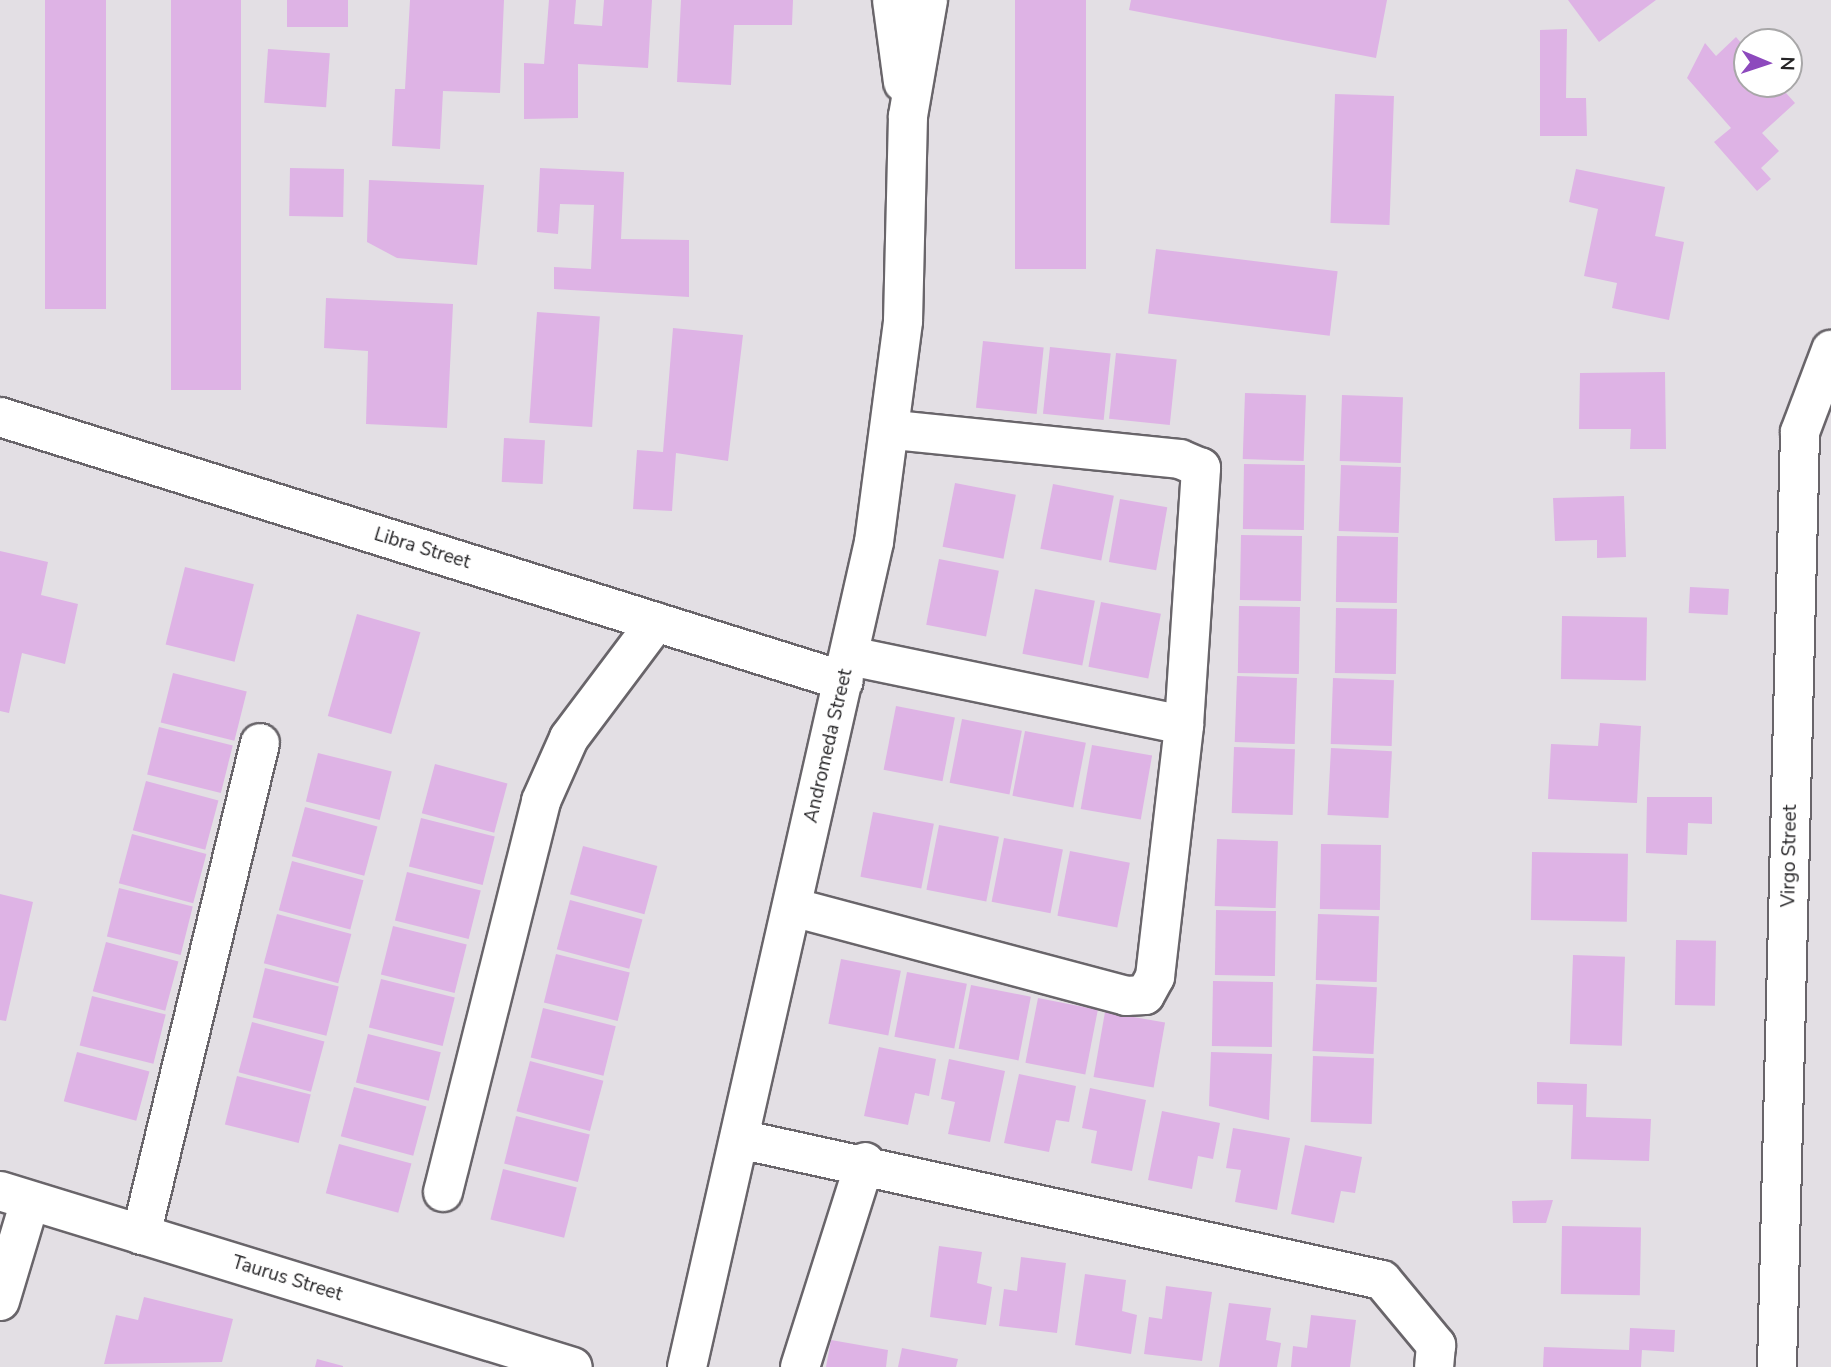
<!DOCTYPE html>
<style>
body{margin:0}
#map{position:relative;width:1831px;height:1367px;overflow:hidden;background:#e3dfe4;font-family:"Nunito Sans",sans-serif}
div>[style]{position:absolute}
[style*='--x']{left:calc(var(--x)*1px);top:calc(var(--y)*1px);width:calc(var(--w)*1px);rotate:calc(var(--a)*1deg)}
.building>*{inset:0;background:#deb3e5;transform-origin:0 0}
.roads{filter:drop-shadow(2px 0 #69656a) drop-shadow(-2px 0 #69656a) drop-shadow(0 2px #69656a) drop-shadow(0 -2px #69656a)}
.minor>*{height:38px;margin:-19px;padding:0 19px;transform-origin:19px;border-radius:19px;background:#fff}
span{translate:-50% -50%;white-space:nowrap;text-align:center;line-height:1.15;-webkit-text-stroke:5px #fff;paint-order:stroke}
.street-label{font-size:19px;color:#252426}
.north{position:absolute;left:1733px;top:28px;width:70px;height:70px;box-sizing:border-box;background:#fff;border:2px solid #a8a7a8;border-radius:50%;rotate:92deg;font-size:19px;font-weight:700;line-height:28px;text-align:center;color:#252426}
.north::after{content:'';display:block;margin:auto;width:24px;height:32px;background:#8d49bd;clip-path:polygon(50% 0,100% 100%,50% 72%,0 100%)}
</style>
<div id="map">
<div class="building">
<i style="left:45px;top:0;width:61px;height:309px"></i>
<i style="left:171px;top:0;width:70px;height:390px"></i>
<i style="left:287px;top:0;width:61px;height:27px"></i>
<i style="clip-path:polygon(410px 0,504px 0,500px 93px,443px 91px,440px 149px,392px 146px,395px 89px,405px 89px)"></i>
<i style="clip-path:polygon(549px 0,576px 0,574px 24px,602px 26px,604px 0,652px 0,648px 68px,578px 64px,578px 118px,524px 119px,524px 63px,544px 64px)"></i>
<i style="clip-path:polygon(681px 0,793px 0,792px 25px,734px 25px,731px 85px,677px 82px)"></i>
<i style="left:1015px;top:0;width:71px;height:269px"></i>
<i style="clip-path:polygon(1131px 0,1387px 0,1376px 58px,1129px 10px)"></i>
<i style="clip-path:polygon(1568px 0,1656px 0,1599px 42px)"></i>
<i style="clip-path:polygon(1567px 29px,1566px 98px,1586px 98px,1587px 136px,1540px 136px,1540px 30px)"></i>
<i style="clip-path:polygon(1736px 37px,1747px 50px,1747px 84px,1778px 84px,1795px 103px,1762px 133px,1779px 151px,1761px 168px,1771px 179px,1757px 191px,1714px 142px,1731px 128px,1687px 78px,1705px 43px,1716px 56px)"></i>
<i style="left:268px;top:49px;width:62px;height:54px;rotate:4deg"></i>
<i style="left:1335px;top:94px;width:59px;height:129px;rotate:2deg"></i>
<i style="left:290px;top:168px;width:54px;height:48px;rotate:1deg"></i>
<i style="clip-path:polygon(540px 168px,624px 172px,621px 239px,689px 240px,689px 297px,554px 289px,554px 267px,591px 269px,594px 205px,560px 204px,558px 234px,537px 232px)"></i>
<i style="clip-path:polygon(1576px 169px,1665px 187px,1655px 236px,1684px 242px,1669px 320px,1612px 308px,1617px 283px,1584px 276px,1598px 209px,1569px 202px)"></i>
<i style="clip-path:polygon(369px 180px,484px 185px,477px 265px,397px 258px,367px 242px)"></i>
<i style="left:1156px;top:249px;width:183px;height:65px;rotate:7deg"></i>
<i style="clip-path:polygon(326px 298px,453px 304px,447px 428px,366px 424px,368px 351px,324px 348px)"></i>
<i style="left:537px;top:312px;width:63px;height:111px;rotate:4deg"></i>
<i style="clip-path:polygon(673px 328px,743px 335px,728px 461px,676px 453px,672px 511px,633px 509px,637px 450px,663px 452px)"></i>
<i style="left:983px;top:341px;width:61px;height:67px;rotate:6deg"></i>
<i style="left:1050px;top:347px;width:61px;height:67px;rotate:6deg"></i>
<i style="left:1116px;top:353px;width:61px;height:66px;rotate:6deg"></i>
<i style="clip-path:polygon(1665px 372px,1666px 449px,1630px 449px,1631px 429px,1579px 429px,1580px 373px)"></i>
<i style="left:1245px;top:393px;width:61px;height:66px;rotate:2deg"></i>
<i style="left:1342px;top:395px;width:61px;height:66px;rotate:2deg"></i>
<i style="left:504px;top:438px;width:41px;height:44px;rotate:3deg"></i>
<i style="left:1244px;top:464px;width:61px;height:65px;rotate:1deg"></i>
<i style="left:1341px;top:465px;width:60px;height:66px;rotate:2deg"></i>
<i style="left:955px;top:483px;width:62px;height:65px;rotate:11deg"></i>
<i style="left:1053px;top:484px;width:62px;height:66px;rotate:11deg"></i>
<i style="clip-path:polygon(1624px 496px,1626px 557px,1597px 558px,1597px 540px,1555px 541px,1553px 498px)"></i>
<i style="left:1120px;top:499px;width:48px;height:64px;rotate:10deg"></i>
<i style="left:1241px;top:535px;width:61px;height:65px;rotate:1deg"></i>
<i style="left:1337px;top:536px;width:61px;height:66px;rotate:1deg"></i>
<i style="clip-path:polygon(0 551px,48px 562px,41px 595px,78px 604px,65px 664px,22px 653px,9px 713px,0 711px)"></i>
<i style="left:939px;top:559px;width:61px;height:67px;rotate:11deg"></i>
<i style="left:185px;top:567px;width:71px;height:80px;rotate:14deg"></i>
<i style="left:1690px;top:587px;width:39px;height:26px;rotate:3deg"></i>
<i style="left:1035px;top:589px;width:61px;height:66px;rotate:11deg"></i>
<i style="left:1101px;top:602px;width:61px;height:66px;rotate:11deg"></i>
<i style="left:1239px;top:606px;width:61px;height:67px;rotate:1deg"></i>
<i style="left:1336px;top:608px;width:61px;height:65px;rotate:1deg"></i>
<i style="left:357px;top:614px;width:66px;height:106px;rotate:16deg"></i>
<i style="left:1562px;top:616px;width:85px;height:63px;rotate:1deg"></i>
<i style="left:173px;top:673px;width:76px;height:51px;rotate:14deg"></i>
<i style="left:1237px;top:676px;width:60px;height:66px;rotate:2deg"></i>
<i style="left:1333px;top:678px;width:61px;height:66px;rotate:2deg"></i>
<i style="left:896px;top:706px;width:60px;height:65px;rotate:11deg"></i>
<i style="left:962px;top:719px;width:61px;height:65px;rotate:11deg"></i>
<i style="clip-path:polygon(1600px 723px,1641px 726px,1637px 803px,1548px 799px,1551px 744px,1598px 746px)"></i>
<i style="left:159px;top:727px;width:76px;height:49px;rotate:14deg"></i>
<i style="left:1025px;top:731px;width:62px;height:66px;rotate:11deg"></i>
<i style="left:1092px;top:745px;width:61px;height:65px;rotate:10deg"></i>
<i style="left:1234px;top:747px;width:61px;height:66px;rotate:2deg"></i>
<i style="left:1331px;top:748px;width:61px;height:67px;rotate:3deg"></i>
<i style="left:318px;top:753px;width:76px;height:50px;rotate:14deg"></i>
<i style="left:435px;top:764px;width:75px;height:51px;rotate:15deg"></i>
<i style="left:146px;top:781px;width:75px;height:51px;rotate:15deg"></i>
<i style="clip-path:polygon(1647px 797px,1712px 797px,1712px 824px,1688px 823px,1687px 855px,1646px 853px)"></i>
<i style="left:305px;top:807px;width:75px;height:51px;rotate:15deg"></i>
<i style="left:873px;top:812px;width:62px;height:66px;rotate:11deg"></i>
<i style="left:421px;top:818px;width:76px;height:50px;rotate:14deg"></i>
<i style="left:939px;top:825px;width:61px;height:66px;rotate:11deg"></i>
<i style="left:132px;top:834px;width:77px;height:51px;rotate:15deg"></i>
<i style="left:1004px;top:838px;width:60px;height:65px;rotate:11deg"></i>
<i style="left:1217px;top:839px;width:61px;height:67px;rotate:2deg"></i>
<i style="left:1321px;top:844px;width:60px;height:65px;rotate:1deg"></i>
<i style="left:583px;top:846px;width:77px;height:50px;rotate:15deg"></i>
<i style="left:1070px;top:851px;width:61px;height:66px;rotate:11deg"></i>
<i style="left:1532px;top:852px;width:96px;height:68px;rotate:1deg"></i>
<i style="left:292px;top:861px;width:74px;height:51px;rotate:15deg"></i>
<i style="left:407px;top:872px;width:76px;height:50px;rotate:14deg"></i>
<i style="left:119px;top:888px;width:76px;height:50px;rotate:14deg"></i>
<i style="clip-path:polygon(0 894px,33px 902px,6px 1021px,0 1020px)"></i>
<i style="left:570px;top:900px;width:75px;height:51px;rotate:15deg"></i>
<i style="left:1216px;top:910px;width:60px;height:65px;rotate:1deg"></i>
<i style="left:277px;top:914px;width:77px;height:51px;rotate:15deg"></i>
<i style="left:1318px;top:914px;width:61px;height:66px;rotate:2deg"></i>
<i style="left:393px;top:926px;width:76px;height:50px;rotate:14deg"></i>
<i style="left:1676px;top:940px;width:40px;height:65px;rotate:1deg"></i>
<i style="left:106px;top:942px;width:75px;height:51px;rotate:15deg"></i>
<i style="left:556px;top:954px;width:76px;height:50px;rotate:14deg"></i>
<i style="left:1573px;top:955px;width:52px;height:89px;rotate:2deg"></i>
<i style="left:841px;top:959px;width:61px;height:66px;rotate:11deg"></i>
<i style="left:265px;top:968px;width:76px;height:51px;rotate:14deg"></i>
<i style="left:907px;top:972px;width:61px;height:66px;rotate:11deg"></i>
<i style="left:381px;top:979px;width:76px;height:50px;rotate:14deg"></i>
<i style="left:1213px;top:981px;width:60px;height:65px;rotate:1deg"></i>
<i style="left:1316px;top:984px;width:61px;height:67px;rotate:3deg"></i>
<i style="left:971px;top:985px;width:61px;height:65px;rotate:11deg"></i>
<i style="left:92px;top:996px;width:76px;height:51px;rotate:14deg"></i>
<i style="left:1038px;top:998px;width:61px;height:66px;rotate:11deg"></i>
<i style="left:543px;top:1008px;width:75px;height:51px;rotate:14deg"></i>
<i style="left:1105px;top:1012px;width:61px;height:66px;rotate:10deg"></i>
<i style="left:252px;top:1022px;width:75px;height:52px;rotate:15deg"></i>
<i style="left:368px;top:1034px;width:75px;height:50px;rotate:14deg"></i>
<i style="clip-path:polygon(879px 1047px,936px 1059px,929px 1096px,915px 1093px,908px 1125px,864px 1116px)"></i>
<i style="left:77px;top:1052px;width:75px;height:51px;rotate:15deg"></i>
<i style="clip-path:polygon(1211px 1052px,1272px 1054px,1269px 1120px,1209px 1106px)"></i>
<i style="left:1313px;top:1056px;width:61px;height:66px;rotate:2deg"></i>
<i style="clip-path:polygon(949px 1059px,1005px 1071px,990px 1142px,948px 1134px,955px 1102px,941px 1099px)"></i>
<i style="left:530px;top:1061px;width:76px;height:52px;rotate:15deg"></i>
<i style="clip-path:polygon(1019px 1074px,1076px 1086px,1069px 1122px,1056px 1120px,1049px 1152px,1004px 1143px)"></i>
<i style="left:237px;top:1076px;width:76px;height:50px;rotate:14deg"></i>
<i style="clip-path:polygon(1537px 1082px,1587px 1084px,1586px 1117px,1651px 1119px,1649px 1161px,1571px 1159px,1573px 1105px,1537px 1104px)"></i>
<i style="left:354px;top:1087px;width:75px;height:51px;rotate:15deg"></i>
<i style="clip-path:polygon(1090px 1088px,1146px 1100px,1132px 1171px,1091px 1163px,1097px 1131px,1082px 1128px)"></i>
<i style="clip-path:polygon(1162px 1111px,1220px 1123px,1213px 1159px,1198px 1156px,1192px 1189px,1148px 1180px)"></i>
<i style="left:516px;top:1116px;width:76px;height:49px;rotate:14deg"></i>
<i style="clip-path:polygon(1233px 1128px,1290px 1138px,1277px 1210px,1235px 1202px,1241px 1170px,1226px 1168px)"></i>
<i style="left:339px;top:1144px;width:75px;height:51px;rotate:15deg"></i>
<i style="clip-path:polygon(1305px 1145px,1362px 1157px,1355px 1193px,1341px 1191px,1334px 1223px,1291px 1214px)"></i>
<i style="left:503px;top:1169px;width:76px;height:52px;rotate:14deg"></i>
<i style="clip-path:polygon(1553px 1200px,1546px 1223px,1513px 1223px,1512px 1201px)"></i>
<i style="left:1562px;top:1226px;width:79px;height:68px;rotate:1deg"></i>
<i style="clip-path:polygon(939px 1246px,982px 1252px,977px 1283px,992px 1287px,986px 1325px,930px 1317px)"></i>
<i style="clip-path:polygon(1021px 1257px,1066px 1263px,1057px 1333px,999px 1326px,1004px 1289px,1017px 1291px)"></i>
<i style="clip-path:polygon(1085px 1274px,1126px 1280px,1122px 1311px,1137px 1315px,1131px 1354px,1075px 1345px)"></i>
<i style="clip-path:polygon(1166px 1286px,1212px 1292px,1202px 1361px,1144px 1354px,1149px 1317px,1162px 1319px)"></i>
<i style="clip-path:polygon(144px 1297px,233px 1319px,222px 1362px,104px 1364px,116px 1315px,138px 1320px)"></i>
<i style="clip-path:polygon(1229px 1303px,1271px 1308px,1266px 1340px,1281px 1343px,1277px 1367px,1219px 1367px)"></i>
<i style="clip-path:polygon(1311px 1315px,1356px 1320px,1350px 1367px,1291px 1367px,1293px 1346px,1307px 1348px)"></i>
<i style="clip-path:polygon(1630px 1328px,1675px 1330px,1674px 1352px,1642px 1350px,1641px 1367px,1543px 1367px,1544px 1347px,1629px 1350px)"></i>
<i style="clip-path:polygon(831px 1340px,888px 1350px,886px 1367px,826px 1367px)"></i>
<i style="clip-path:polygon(902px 1348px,958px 1359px,956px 1367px,898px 1367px)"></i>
<i style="clip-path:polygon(317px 1359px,343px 1366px,343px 1367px,315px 1367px)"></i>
</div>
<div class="roads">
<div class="minor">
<i style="--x:892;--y:0;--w:83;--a:82.4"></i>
<i style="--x:0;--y:417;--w:884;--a:17.37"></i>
<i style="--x:850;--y:656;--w:341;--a:11.7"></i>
<i style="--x:792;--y:907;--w:346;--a:14.9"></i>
<i style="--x:1126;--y:996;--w:19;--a:-3"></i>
<i style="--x:1145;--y:995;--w:21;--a:-61"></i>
<i style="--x:1155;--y:977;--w:254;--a:-83.4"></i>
<i style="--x:1184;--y:725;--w:258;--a:-86.2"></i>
<i style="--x:1201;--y:468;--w:23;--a:-157"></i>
<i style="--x:1180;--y:459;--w:288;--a:-174.2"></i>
<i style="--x:739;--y:1139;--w:658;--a:12.37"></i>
<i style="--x:1382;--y:1280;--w:85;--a:50.3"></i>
<i style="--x:1436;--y:1345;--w:22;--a:95"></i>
<i style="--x:0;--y:1191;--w:599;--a:17.07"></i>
<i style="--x:443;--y:1192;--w:403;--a:-75.9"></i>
<i style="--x:541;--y:801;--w:69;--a:-66"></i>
<i style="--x:569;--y:738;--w:145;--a:-53.1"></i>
<i style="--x:141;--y:1235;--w:506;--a:-76.4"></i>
<i style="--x:0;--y:1301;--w:104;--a:-73.3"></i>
<i style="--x:687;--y:1367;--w:846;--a:-77.23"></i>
<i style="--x:874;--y:542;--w:223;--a:-82.5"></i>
<i style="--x:903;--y:321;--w:205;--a:-88.6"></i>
<i style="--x:908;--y:116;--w:118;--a:-80.2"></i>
<i style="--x:800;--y:1367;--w:215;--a:-72.4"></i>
<i style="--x:1777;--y:1367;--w:935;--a:-88.59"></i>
<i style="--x:1800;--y:432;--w:88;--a:-69.3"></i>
</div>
</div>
<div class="street-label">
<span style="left:422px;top:549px;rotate:17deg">Libra Street</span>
<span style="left:829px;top:746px;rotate:-77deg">Andromeda Street</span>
<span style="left:1790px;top:856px;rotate:-89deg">Virgo Street</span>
<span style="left:287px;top:1279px;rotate:17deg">Taurus Street</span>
</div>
<div class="north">N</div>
</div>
